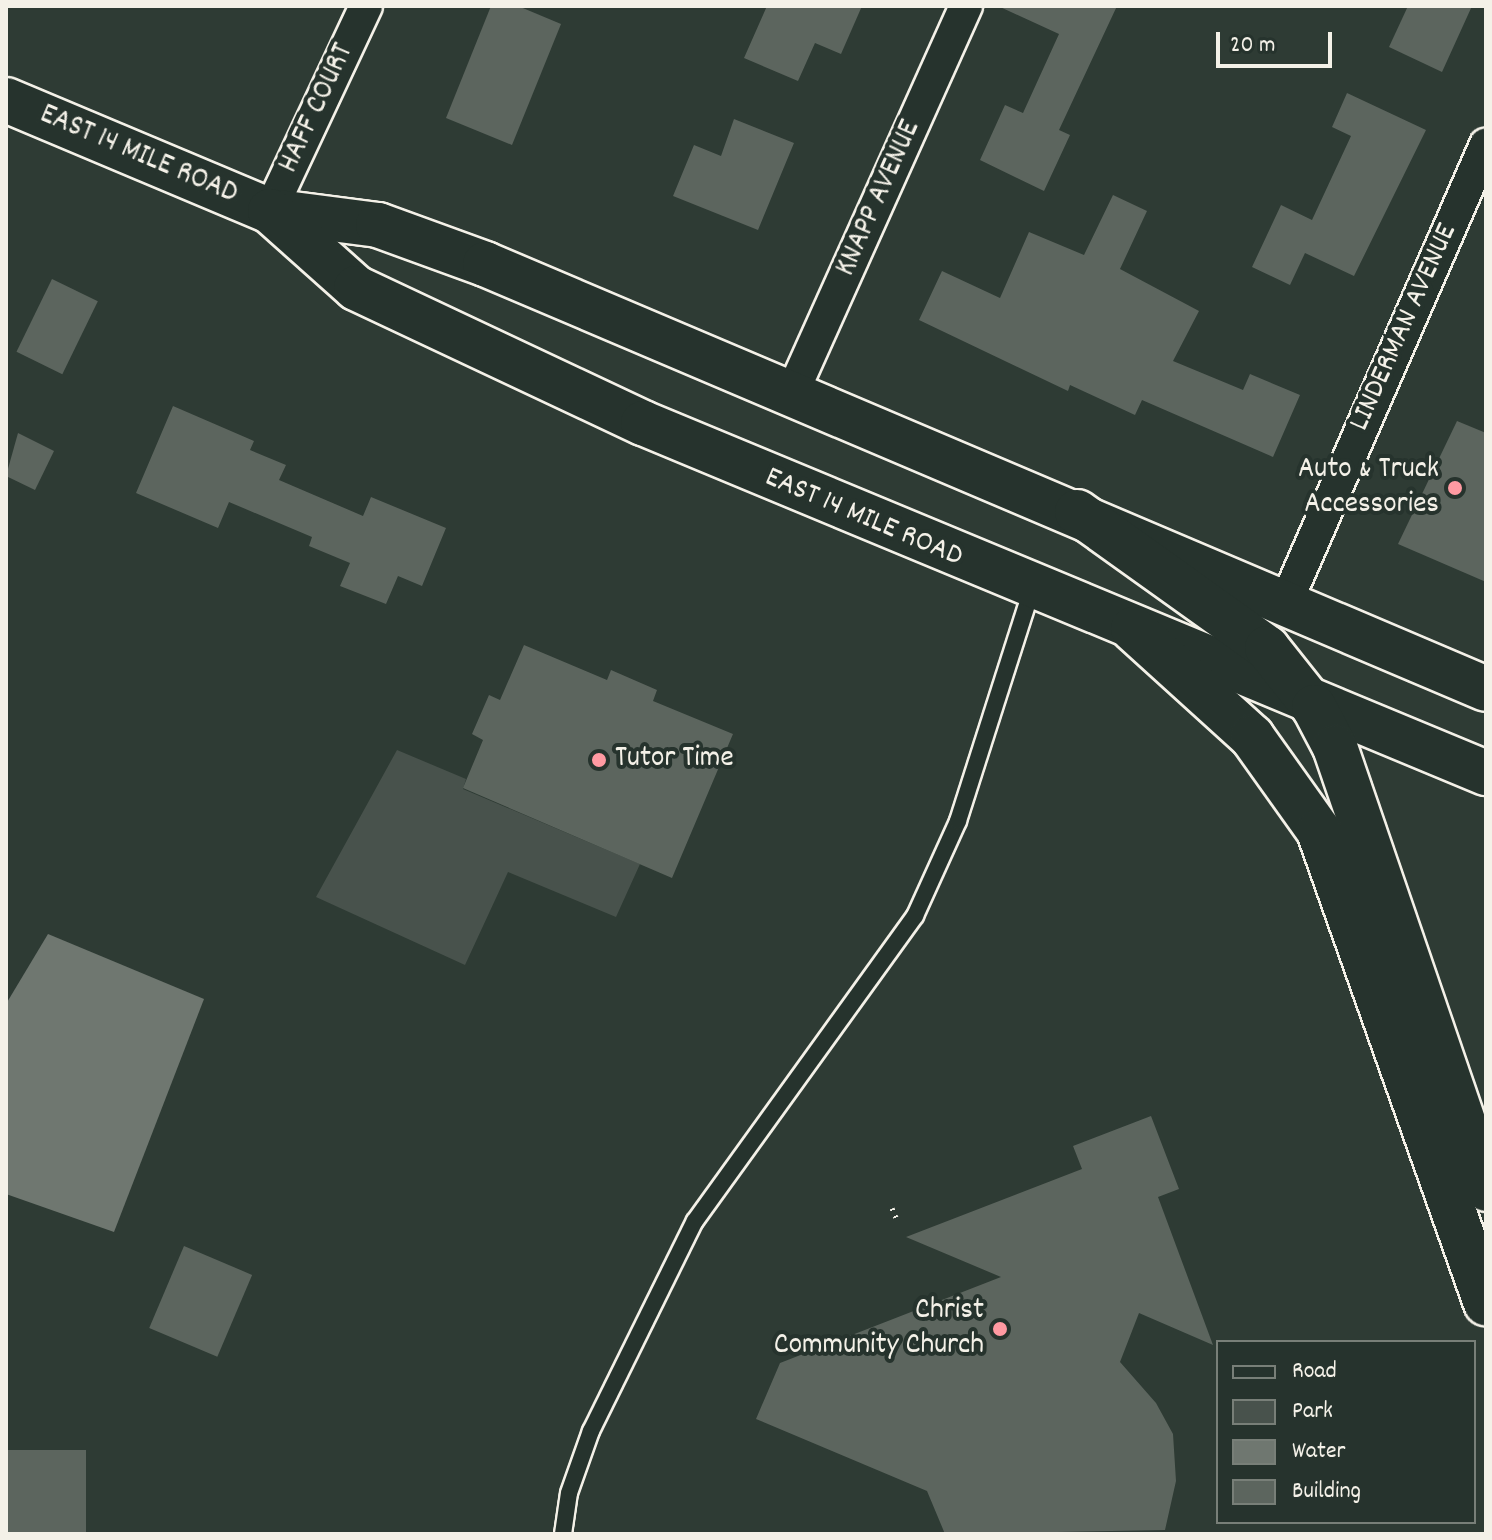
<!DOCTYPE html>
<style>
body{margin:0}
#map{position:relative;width:1492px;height:1540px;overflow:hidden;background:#2e3b34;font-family:Dekko,sans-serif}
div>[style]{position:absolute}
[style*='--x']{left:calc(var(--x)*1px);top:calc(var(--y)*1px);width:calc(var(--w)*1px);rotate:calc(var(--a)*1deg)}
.green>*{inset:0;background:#48524c}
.water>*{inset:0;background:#6f7770}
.building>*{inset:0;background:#5c655e;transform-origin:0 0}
.path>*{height:5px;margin-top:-2.5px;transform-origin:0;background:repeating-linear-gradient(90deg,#f4f1e8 0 2px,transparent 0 8px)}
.roads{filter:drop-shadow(2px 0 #f4f1e8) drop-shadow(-2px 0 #f4f1e8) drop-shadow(0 2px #f4f1e8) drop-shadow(0 -2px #f4f1e8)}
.service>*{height:16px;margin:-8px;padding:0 8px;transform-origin:8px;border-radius:8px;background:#26332d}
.minor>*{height:32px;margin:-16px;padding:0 16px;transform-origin:16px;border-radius:16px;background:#26332d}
.secondary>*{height:44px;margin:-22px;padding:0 22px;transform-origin:22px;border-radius:22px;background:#26332d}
.primary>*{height:44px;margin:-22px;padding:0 22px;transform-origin:22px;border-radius:22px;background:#26332d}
.dots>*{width:22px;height:22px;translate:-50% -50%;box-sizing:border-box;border:4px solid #26332d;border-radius:50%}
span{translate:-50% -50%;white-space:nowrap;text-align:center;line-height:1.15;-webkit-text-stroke:8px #26332d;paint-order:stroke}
.street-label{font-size:30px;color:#f4f1e8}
.poi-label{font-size:30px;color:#f4f1e8}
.right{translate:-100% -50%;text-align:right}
.left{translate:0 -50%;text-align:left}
.frame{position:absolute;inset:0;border:8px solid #f4f1e8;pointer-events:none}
.legend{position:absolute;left:1216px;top:1340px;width:260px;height:184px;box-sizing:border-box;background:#26332d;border:2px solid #787f78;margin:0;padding:10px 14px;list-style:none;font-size:24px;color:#f4f1e8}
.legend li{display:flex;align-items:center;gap:16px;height:40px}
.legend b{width:40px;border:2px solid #787f78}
.scale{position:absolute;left:1216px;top:32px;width:116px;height:36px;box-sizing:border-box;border:4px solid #f4f1e8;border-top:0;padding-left:10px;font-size:24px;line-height:28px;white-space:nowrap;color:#f4f1e8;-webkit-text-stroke:6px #26332d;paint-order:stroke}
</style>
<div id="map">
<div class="green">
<i style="clip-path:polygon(397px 750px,466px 779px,463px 789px,640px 864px,616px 917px,508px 872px,465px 965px,316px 897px)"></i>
</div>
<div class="water">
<i style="clip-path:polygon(48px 934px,204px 999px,114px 1232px,6px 1194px,6px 1004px)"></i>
</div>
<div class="building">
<i style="clip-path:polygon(491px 6px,518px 6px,561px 24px,512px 145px,446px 118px)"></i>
<i style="clip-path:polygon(767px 6px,862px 6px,841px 54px,815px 43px,798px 81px,744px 58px)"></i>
<i style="clip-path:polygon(998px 6px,1117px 6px,1059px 130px,1070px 135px,1044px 191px,980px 160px,1005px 105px,1023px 113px,1059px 34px)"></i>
<i style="clip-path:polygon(1408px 6px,1472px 6px,1442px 72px,1389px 47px)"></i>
<i style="clip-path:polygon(1347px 93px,1426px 130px,1354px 276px,1305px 253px,1290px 285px,1252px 267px,1281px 205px,1312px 220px,1351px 136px,1332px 127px)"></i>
<i style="clip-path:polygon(734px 119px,794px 143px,758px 230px,673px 196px,694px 145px,721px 156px)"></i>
<i style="clip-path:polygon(1113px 195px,1147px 211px,1120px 269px,1199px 311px,1173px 361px,1243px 390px,1250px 374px,1300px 395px,1273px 457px,1142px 400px,1135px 415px,1070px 385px,1068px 391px,919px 320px,942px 271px,1000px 298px,1029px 232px,1084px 255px)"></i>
<i style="left:52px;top:279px;width:51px;height:81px;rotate:26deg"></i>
<i style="clip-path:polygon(173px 406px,254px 441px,250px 450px,286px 465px,279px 480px,363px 516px,371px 497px,446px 528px,422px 586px,398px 576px,386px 604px,340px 586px,350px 563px,309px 546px,312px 537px,229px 502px,218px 528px,136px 493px)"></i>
<i style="clip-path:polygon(1457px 421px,1486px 433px,1486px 582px,1398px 544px)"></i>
<i style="clip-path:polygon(18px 433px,54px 451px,35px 490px,6px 476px)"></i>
<i style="clip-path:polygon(524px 645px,607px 680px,611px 670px,657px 690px,653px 701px,733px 734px,672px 878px,463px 788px,483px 740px,472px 734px,489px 695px,500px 700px)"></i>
<i style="clip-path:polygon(1151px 1116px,1179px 1189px,1158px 1197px,1213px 1345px,1139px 1313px,1120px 1362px,1156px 1403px,1173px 1434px,1176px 1481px,1165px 1530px,945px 1534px,927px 1491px,756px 1419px,780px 1363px,1001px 1277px,906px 1237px,1082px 1169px,1073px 1146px)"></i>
<i style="left:184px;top:1246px;width:74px;height:89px;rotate:23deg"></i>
<i style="left:6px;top:1450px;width:80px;height:84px"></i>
</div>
<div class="path">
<i style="--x:892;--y:1208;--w:15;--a:67"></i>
</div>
<div class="roads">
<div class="service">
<i style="--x:563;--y:1534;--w:41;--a:-81.7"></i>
<i style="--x:569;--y:1493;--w:66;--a:-70.5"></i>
<i style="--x:591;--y:1431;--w:234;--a:-63.7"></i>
<i style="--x:695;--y:1221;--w:376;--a:-54.2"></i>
<i style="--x:915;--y:916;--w:104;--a:-65.6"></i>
<i style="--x:958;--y:821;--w:244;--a:-72.3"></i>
</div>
<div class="minor">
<i style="--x:270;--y:211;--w:226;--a:-64.9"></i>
<i style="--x:793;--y:391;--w:422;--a:-65.8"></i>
<i style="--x:1287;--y:600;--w:497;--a:-66.4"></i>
</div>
<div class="secondary">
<i style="--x:6;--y:100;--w:286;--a:22.8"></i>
<i style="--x:270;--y:211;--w:109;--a:7.4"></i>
<i style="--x:378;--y:225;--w:114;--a:20"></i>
<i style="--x:485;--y:264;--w:1087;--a:23"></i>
<i style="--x:270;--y:211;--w:115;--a:41.8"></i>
<i style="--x:356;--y:288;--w:317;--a:25.2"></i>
<i style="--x:643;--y:423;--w:913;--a:22.55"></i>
</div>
<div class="primary">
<i style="--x:1077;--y:512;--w:234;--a:35.6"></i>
<i style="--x:1267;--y:648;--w:75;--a:51.5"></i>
<i style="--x:1314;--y:707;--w:45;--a:62.3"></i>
<i style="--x:1335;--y:747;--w:467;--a:71.1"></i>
<i style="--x:1133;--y:629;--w:161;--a:42.2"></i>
<i style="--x:1252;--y:737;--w:115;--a:54.5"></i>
<i style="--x:1319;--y:831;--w:501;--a:70.52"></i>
</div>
</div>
<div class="dots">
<i style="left:1455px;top:488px;background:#ff9aa2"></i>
<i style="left:599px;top:760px;background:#ff9aa2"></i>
<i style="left:1000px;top:1329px;background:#ff9aa2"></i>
</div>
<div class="street-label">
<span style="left:318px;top:109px;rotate:-65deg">HAFF COURT</span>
<span style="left:138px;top:156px;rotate:23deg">EAST 14 MILE ROAD</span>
<span style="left:880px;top:199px;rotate:-66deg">KNAPP AVENUE</span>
<span style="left:1405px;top:328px;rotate:-66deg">LINDERMAN AVENUE</span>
<span style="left:863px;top:519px;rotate:23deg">EAST 14 MILE ROAD</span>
</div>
<div class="poi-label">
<span class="right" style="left:1439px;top:488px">Auto &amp; Truck<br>Accessories</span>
<span class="left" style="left:615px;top:760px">Tutor Time</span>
<span class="right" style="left:984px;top:1329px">Christ<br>Community Church</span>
</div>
<div class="frame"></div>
<ul class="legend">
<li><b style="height:10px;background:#26332d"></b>Road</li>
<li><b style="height:22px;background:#48524c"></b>Park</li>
<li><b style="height:22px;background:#6f7770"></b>Water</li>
<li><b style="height:22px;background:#5c655e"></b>Building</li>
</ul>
<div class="scale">20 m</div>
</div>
